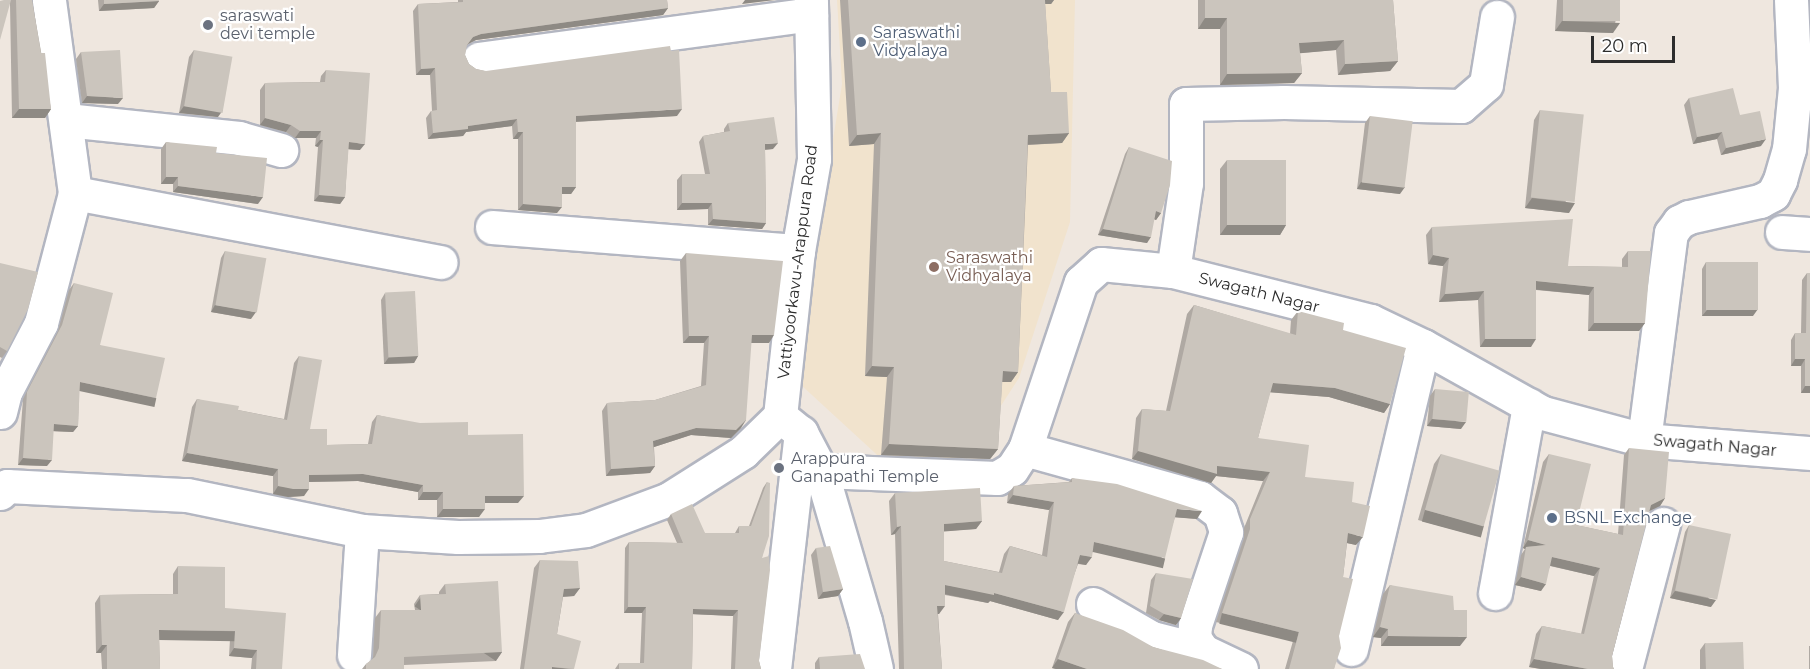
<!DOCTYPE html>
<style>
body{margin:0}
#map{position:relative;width:1810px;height:669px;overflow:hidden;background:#efe7df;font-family:Montserrat,sans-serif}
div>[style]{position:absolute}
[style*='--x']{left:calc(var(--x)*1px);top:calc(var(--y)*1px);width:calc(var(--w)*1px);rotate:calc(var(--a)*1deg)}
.education>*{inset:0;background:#f1e3cd}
.roads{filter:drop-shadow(2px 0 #b3b6c1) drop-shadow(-2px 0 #b3b6c1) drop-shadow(0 2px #b3b6c1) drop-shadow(0 -2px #b3b6c1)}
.minor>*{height:33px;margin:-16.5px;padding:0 16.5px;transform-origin:16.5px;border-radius:16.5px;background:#fff}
.wall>*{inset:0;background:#afa9a3;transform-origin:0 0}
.shaded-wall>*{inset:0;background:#8e8a84;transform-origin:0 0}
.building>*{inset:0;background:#cbc5bd;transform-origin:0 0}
.dots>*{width:16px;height:16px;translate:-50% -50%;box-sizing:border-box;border:3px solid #fff;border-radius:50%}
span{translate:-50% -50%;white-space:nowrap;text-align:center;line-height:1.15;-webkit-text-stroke:4.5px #fff;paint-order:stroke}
.worship-label{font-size:16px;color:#5b616d}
.left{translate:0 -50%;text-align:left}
.service-label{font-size:16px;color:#4e5e75}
.education-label{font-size:16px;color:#785e54}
.street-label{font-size:16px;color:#2d2d2d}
.scale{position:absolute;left:1591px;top:36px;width:84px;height:27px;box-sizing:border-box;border:3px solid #2d2d2d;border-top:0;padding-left:8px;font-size:18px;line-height:21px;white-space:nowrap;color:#2d2d2d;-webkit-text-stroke:4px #fff;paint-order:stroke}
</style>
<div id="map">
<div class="education">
<i style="clip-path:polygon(837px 0,1075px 0,1070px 222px,1019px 378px,965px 461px,887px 464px,800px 384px,805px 312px,842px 84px)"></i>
</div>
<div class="roads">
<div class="minor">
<i style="--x:479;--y:59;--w:335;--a:-7.7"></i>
<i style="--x:66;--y:120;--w:174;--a:5.9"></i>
<i style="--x:239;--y:138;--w:44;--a:15.9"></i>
<i style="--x:75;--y:193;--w:372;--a:10.7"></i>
<i style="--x:492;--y:227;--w:307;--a:4.5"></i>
<i style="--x:1782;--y:232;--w:28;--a:4"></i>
<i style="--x:1173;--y:271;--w:89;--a:-81.6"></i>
<i style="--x:1186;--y:183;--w:79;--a:-90"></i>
<i style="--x:1186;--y:104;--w:98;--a:-1.2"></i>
<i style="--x:1284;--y:102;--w:177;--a:1.3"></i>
<i style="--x:1461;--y:106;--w:33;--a:-41"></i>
<i style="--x:1486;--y:84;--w:68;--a:-80.7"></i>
<i style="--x:0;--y:412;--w:21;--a:-76"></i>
<i style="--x:5;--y:392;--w:78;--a:-62.4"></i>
<i style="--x:41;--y:323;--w:134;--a:-75.3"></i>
<i style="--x:75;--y:193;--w:195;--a:-97.7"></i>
<i style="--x:780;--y:416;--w:166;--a:-83.8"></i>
<i style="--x:798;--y:251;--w:93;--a:-80.1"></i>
<i style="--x:814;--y:159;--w:159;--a:-91.1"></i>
<i style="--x:780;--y:416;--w:27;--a:39"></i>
<i style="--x:801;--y:433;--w:43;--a:62.2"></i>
<i style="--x:821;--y:471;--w:156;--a:73.7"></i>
<i style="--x:865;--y:621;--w:49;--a:77.1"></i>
<i style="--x:1644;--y:440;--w:209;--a:-82.6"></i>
<i style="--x:1671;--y:233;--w:14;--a:-54"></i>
<i style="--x:1679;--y:222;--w:11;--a:-27"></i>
<i style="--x:1689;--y:217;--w:73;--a:-12.7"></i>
<i style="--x:1760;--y:201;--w:15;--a:-28"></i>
<i style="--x:1773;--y:194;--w:16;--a:-63"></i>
<i style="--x:1780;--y:180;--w:32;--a:-74"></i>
<i style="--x:1789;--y:149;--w:61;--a:-84.4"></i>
<i style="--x:1795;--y:88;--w:88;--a:-92.6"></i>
<i style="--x:1025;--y:449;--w:182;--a:15.6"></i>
<i style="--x:1200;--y:498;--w:25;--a:37"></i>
<i style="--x:1220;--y:513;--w:20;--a:72"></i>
<i style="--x:1226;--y:532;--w:98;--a:108.4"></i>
<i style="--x:1195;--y:625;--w:13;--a:94"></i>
<i style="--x:1194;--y:638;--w:16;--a:55"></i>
<i style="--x:1203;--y:651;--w:42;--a:25.3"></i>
<i style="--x:821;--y:471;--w:176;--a:2.3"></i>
<i style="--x:997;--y:478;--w:17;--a:-31"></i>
<i style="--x:1012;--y:469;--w:24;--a:-57"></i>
<i style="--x:1025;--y:449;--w:176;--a:-71.5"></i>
<i style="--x:1081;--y:282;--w:27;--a:-42"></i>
<i style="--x:1101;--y:264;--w:72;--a:5.6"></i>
<i style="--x:1173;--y:271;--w:204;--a:14.2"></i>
<i style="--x:1371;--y:321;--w:58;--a:25.7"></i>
<i style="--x:1423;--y:346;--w:137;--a:29.2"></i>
<i style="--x:1543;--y:413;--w:105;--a:15"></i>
<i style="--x:1644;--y:440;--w:167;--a:4.5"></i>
<i style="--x:0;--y:493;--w:10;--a:-45"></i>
<i style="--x:7;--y:486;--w:180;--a:2.9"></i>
<i style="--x:187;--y:495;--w:179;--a:11.6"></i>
<i style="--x:362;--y:531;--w:96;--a:3.6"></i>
<i style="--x:458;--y:537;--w:81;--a:-0.7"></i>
<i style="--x:539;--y:536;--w:47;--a:-7.3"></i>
<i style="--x:586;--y:530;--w:89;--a:-20.5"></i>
<i style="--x:669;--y:499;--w:88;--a:-32.4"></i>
<i style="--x:743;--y:452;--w:52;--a:-44.2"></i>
<i style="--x:1495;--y:593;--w:191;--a:-79.7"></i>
<i style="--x:1093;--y:604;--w:68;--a:30"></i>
<i style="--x:1152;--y:638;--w:53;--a:14.3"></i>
<i style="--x:1351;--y:649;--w:311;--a:-76.6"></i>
<i style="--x:354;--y:655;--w:124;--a:-86.3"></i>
<i style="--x:774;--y:669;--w:238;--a:-83.5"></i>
<i style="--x:1625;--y:669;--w:150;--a:-75.3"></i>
</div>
</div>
<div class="wall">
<i style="clip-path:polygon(4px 0,32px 0,51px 109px,45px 118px,12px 118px,10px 4px)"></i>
<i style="clip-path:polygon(98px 0,159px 0,159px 1px,154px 8px,99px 11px)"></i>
<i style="clip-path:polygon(458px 0,667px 0,668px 8px,663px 15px,476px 40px,468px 44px,466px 46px,465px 55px,469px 64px,476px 69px,677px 116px,576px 122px,576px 187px,571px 194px,562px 194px,557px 213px,518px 210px,518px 139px,513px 139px,512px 126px,466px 132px,463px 136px,428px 139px,426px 118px,431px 111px,432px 111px,430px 75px,416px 75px,413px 11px,418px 4px,458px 2px)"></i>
<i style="clip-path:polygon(840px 0,1054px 0,1051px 4px,1045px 4px,1051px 92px,1069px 133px,1062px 143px,1028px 145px,1018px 372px,1011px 382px,1002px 382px,998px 449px,990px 459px,881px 455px,887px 377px,865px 376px,874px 144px,849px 146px)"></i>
<i style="clip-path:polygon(1198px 0,1393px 0,1398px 61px,1390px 71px,1338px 75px,1336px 50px,1300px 53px,1302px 73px,1294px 83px,1220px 85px,1220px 29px,1198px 29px)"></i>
<i style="clip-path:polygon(1557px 0,1620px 0,1613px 33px,1555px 31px)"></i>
<i style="clip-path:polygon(194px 50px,218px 117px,179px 113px,189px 57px)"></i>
<i style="clip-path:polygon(81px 52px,118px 104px,82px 103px,76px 59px)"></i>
<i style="clip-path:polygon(326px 70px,360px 150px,348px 149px,345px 197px,340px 204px,314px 201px,318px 147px,315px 146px,316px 138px,295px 138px,286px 132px,260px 125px,260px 90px,265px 83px,320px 82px,321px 76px)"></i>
<i style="clip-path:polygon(1689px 98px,1740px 115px,1761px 146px,1721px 155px,1717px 139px,1693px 144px,1684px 105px)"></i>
<i style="clip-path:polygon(1540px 110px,1569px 213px,1525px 208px,1534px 120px)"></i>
<i style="clip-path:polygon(1370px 116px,1400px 194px,1357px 189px,1365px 123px)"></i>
<i style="clip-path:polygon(728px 123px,773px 149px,765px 150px,766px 223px,762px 229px,708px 225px,708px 209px,677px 210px,677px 180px,682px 174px,705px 174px,699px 142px,703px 136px,724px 132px,724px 129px)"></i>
<i style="clip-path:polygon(166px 142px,216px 153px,258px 204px,173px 192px,173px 184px,161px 184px,161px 149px)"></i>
<i style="clip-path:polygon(1129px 147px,1161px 213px,1156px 220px,1154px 219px,1147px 243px,1098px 235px,1125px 154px)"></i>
<i style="clip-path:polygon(1227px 160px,1286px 225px,1280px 235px,1220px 235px,1220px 169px)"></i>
<i style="clip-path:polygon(1432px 227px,1568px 266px,1622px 267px,1622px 259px,1628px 251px,1645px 323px,1639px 331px,1588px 331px,1589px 295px,1536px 290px,1531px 347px,1480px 347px,1478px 300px,1439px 302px,1443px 266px,1428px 264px,1426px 235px)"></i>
<i style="clip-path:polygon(225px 251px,251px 319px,211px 312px,221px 258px)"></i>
<i style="clip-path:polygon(686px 253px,769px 343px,751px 343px,741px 428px,731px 438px,691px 435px,654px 447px,655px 466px,650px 473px,606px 476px,602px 411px,607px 403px,655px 400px,701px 386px,704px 343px,683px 343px,680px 261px)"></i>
<i style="clip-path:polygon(1706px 262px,1753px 316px,1702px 316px,1702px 269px)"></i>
<i style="clip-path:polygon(0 263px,7px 351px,2px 358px,0 357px)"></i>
<i style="clip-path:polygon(1807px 273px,1810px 393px,1801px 393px,1801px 366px,1791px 366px,1791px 340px,1795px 333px,1801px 333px,1802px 280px)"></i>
<i style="clip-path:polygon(74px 283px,100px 345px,156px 398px,151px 405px,79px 390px,78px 426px,73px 432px,53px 431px,47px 466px,18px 465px,23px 399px,58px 331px,69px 290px)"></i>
<i style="clip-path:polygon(385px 293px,418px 356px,414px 363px,384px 364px,381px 300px)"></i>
<i style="clip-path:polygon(1194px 305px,1290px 334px,1291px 320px,1298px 311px,1343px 330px,1390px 404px,1384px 413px,1329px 397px,1270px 392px,1258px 438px,1305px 477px,1352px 502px,1356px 545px,1347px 543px,1343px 577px,1339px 636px,1334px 669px,1285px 669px,1293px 641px,1216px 622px,1244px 538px,1244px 528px,1263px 481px,1216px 476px,1211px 483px,1132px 459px,1136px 418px,1142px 409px,1166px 411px,1187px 314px)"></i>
<i style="clip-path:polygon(299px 356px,310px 429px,327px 445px,368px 444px,372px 422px,377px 415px,468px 435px,518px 503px,485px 503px,479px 517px,437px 517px,437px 500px,418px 500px,418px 492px,358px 481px,309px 482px,304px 496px,288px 497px,273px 494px,273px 476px,182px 461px,192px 407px,197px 399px,238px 410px,284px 419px,294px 363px)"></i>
<i style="clip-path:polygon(1435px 389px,1461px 429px,1427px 426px,1430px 396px)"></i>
<i style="clip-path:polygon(1629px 448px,1665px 498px,1660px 506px,1649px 511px,1612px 656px,1613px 667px,1614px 669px,1541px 669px,1529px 667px,1536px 634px,1542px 626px,1581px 634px,1594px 576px,1550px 566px,1541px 591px,1515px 585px,1521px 555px,1525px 549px,1523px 548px,1543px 462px,1549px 454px,1576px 525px,1618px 534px,1624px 455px)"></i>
<i style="clip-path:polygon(1441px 454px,1484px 526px,1477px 536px,1418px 520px,1434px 464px)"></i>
<i style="clip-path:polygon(1072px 478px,1197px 519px,1175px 517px,1159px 566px,1093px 551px,1086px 565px,1078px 564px,1058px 620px,990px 601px,988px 603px,945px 595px,939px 614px,938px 614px,942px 669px,899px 669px,895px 534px,891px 535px,889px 501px,895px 493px,982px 521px,976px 529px,944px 531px,944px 561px,999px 572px,1004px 554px,1010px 546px,1042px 555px,1049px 510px,1007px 503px,1008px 494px,1014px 486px,1069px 482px)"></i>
<i style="clip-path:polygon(767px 482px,762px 558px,759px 661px,761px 669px,731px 669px,733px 616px,693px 614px,692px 669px,615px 669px,619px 663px,640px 663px,642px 613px,624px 613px,625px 548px,629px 542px,677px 543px,667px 520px,671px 514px,705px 533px,735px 533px,739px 526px,749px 526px,763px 488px)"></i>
<i style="clip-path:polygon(1689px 525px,1711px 607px,1670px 598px,1685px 532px)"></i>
<i style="clip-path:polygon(816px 548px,843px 589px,838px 596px,818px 599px,811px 555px)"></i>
<i style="clip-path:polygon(540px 560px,580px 588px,574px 596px,563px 597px,557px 634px,574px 669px,520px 669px,534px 568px)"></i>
<i style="clip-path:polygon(178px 566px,225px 608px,282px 669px,251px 669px,252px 658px,229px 656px,230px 639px,159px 638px,160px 669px,102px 669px,101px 653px,96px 653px,95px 603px,100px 595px,173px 594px,173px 574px)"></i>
<i style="clip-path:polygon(1156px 573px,1181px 618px,1176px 625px,1159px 620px,1146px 613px,1151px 580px)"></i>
<i style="clip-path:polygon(445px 584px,502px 652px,496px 661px,404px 665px,404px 669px,362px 669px,366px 664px,372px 660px,373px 657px,375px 618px,381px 610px,415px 610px,414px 604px,420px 595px,439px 594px,439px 592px)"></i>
<i style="clip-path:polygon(1390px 585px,1454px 610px,1460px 646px,1381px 646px,1381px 638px,1373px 637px,1383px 594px)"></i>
<i style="clip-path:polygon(1075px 613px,1153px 647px,1222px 669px,1056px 669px,1052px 668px,1068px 622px)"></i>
<i style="clip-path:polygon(1705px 643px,1744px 669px,1700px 669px,1700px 650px)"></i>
<i style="left:1810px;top:646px;width:23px;height:1px;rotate:90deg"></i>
<i style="clip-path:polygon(819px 657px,865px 669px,815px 669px,815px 663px)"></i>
</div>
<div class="shaded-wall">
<i style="clip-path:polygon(745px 0,775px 0,742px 4px)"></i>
<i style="clip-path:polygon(1040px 0,1054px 0,1051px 4px,1037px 4px)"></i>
<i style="clip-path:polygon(159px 1px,154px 8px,99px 11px,104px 4px)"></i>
<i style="clip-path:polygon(668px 8px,663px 15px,476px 40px,468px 44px,462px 51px,473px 37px,481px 34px)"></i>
<i style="clip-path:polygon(1205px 18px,1227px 18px,1220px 29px,1198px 29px)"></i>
<i style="clip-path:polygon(1562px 21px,1620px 23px,1613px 33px,1555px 31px)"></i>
<i style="clip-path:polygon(1344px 40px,1336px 50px,1292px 54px,1299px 43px)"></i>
<i style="clip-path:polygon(1398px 61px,1390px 71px,1338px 75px,1345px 64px)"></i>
<i style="clip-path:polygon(435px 68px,430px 75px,416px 75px,421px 69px)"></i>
<i style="clip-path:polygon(1302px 73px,1294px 83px,1220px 85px,1227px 74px)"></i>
<i style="clip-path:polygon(87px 96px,123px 98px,118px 104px,82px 103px)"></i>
<i style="clip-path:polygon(184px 106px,223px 110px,218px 117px,179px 113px)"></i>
<i style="clip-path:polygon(19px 109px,51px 109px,45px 118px,12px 118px)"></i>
<i style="clip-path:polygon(682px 109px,677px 116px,571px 122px,576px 116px)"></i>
<i style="clip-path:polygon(265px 118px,291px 125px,286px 132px,260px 125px)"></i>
<i style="clip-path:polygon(517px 119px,512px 126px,466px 132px,463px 136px,428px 139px,433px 133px,468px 126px)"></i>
<i style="clip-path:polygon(300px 131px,321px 131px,316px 138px,295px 138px)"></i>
<i style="clip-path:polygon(518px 132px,523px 132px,518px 139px,513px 139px)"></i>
<i style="clip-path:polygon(1722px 132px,1717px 139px,1693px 144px,1697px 137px)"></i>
<i style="clip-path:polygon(881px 133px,874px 144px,849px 146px,857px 135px)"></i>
<i style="clip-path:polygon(1069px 133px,1062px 143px,1021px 145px,1028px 135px)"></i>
<i style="clip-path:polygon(1766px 139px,1761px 146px,1721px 155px,1726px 148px)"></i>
<i style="clip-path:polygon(320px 140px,323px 140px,318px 147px,315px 146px)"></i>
<i style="clip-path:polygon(349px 142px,365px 144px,360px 150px,344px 149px)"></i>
<i style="clip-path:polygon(778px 143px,773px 149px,760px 150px,765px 144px)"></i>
<i style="clip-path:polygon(166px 177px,178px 177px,173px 184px,161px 184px)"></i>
<i style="clip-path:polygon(1361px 182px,1405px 187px,1400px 194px,1357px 189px)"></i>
<i style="clip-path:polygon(178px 186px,263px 197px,258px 204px,173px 192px)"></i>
<i style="clip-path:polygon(562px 187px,576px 187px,571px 194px,557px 194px)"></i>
<i style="clip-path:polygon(319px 195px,345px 197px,340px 204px,314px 201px)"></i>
<i style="clip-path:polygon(1532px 198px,1575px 203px,1569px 213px,1525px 208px)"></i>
<i style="clip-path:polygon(682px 203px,712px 203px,708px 209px,677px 210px)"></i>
<i style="clip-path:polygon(523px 204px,562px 207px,557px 213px,518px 210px)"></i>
<i style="clip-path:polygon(1156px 211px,1161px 213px,1156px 220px,1151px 218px)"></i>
<i style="clip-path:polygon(713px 219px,766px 223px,762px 229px,708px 225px)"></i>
<i style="clip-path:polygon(1227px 225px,1286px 225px,1280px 235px,1220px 235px)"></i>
<i style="clip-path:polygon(1103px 229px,1151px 237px,1147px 243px,1098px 235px)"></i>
<i style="clip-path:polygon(1433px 255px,1449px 258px,1443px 266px,1428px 264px)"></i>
<i style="clip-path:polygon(1536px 281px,1594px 287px,1589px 295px,1530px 289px)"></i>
<i style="clip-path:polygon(1484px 291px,1478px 300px,1439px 302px,1445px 294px)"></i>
<i style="clip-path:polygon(215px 305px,256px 312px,251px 319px,211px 312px)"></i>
<i style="clip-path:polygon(1758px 309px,1753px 316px,1702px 316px,1707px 310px)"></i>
<i style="clip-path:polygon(1594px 323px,1645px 323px,1639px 331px,1588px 331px)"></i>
<i style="clip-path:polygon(752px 335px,774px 335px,769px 343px,747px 343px)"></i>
<i style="clip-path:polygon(689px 336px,709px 336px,704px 343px,683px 343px)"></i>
<i style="clip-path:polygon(1485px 339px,1536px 339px,1531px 347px,1480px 347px)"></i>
<i style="clip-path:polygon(418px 356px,414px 363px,384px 364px,389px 357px)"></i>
<i style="clip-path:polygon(1795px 359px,1805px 359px,1801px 366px,1791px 366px)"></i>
<i style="clip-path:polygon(872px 366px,894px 367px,887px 377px,865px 376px)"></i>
<i style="clip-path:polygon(1003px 371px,1018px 372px,1011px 382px,996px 382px)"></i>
<i style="left:80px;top:382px;width:78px;height:9px;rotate:12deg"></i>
<i style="clip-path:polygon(1273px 383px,1335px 388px,1390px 404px,1384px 413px,1329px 397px,1266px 392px)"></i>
<i style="clip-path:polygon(1805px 386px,1810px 386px,1810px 393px,1801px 393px)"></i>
<i style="clip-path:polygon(1432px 419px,1466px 422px,1461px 429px,1427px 426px)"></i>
<i style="clip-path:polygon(746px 420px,741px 428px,731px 438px,691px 435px,648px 449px,653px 441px,696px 428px)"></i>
<i style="clip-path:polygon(54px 424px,78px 426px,73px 432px,49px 431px)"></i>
<i style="clip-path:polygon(889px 444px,998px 449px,990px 459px,881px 455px)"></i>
<i style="clip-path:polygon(1138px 451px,1270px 472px,1263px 481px,1216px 476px,1211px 483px,1132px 459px)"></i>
<i style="clip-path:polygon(187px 453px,278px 469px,273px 476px,182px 461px)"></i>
<i style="clip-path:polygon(23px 458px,52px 460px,47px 466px,18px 465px)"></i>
<i style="clip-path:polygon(655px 466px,650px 473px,606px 476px,611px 469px)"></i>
<i style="clip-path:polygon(363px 474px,423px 485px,418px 492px,358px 481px,304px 482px,309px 475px)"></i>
<i style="clip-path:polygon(278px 486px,309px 489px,304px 496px,288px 497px,273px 494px)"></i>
<i style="clip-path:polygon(423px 492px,443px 492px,437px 500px,418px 500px)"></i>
<i style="clip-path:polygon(1013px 495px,1054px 502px,1049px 510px,1007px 503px)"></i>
<i style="clip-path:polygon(485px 496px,524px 496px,518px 503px,479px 503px)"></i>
<i style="clip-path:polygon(1665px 498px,1660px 506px,1645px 513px,1651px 505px)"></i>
<i style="clip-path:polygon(443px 509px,485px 509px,479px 517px,437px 517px)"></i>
<i style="clip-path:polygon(1177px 509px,1202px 511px,1197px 519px,1171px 517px)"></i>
<i style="left:1425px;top:510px;width:61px;height:12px;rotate:15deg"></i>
<i style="clip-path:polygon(982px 521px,976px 529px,938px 532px,944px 524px)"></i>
<i style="clip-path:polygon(901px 526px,895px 534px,891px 535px,897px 527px)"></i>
<i style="clip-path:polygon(1348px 533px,1363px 537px,1356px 545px,1342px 542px)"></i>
<i style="clip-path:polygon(1528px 540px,1546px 545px,1526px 547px,1525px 549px,1523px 548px)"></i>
<i style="left:1094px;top:542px;width:73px;height:10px;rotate:13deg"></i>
<i style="clip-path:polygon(1080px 555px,1092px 557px,1086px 565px,1075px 563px)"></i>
<i style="clip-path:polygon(1552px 557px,1600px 568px,1594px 576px,1547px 565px)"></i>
<i style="clip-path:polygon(1521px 577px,1546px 584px,1541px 591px,1515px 585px)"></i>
<i style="clip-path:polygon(945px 585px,994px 593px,1064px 612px,1058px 620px,990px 601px,988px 603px,939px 593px)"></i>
<i style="clip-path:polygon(580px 588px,574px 596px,558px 597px,564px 589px)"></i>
<i style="clip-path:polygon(843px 589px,838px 596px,818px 599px,823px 592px)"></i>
<i style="clip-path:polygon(1675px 591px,1716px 600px,1711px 607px,1670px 598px)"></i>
<i style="clip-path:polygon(937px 606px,945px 606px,939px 614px,932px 614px)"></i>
<i style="clip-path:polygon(628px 607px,646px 607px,642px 613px,624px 613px)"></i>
<i style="clip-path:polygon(693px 609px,738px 610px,733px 616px,689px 614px)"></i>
<i style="left:1222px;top:613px;width:79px;height:11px;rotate:14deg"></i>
<i style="clip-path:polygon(1164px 614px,1181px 618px,1176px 625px,1159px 620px)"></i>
<i style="clip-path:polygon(1380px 627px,1388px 629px,1381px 638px,1373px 637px)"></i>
<i style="left:159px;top:630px;width:76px;height:10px;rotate:1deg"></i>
<i style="clip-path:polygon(1388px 636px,1467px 637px,1460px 646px,1381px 646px)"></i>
<i style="clip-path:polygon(102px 645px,107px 645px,101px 653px,96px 653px)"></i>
<i style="clip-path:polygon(234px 648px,257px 650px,252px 658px,229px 656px)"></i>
<i style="left:502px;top:652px;width:11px;height:98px;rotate:124deg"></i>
<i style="clip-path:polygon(1058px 659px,1087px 669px,1056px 669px,1052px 668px)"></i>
<i style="clip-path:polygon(1534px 659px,1588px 669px,1541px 669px,1529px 667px)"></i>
<i style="clip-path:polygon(552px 667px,569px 669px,551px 669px)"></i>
</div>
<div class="building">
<i style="clip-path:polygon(4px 0,11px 0,0 40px,0 1px)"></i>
<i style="clip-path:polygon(16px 0,32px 0,41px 53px,45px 53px,51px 109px,19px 109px)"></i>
<i style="clip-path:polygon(104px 0,159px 0,159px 1px,104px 4px)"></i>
<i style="clip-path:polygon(463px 0,667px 0,668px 8px,481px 34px,473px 37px,467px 45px,465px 55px,469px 64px,476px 69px,486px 71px,670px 46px,671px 51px,679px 50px,682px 109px,576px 116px,576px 187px,562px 187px,562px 207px,523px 204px,523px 132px,518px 132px,517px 119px,468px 126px,468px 129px,433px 133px,431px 111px,437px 110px,435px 68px,421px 69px,418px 4px,463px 2px)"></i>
<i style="clip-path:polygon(848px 0,1045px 0,1051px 92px,1067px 92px,1069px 133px,1028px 135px,1018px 372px,1003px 371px,998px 449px,889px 444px,894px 367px,872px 366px,881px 133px,857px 135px)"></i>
<i style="clip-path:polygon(1205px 0,1393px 0,1398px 61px,1345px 64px,1344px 40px,1299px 43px,1302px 73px,1227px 74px,1227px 18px,1205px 18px)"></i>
<i style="left:1563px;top:0;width:57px;height:21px"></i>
<i style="clip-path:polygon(120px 50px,123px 98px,87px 96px,81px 52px)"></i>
<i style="left:194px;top:50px;width:39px;height:57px;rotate:10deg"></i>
<i style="clip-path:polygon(326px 70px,370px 73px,365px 144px,349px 142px,345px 197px,319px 195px,323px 140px,320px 140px,321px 131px,300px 131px,291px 125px,265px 118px,265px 83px,325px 82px)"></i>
<i style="clip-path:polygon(1733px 88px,1740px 115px,1760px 111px,1766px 139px,1726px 148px,1722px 132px,1697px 137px,1689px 98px)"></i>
<i style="left:1540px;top:110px;width:44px;height:88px;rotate:6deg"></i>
<i style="left:1370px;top:116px;width:43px;height:67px;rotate:7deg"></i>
<i style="clip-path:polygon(774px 117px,778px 143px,765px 144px,766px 223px,713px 219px,712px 203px,682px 203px,682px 174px,710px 174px,703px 136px,730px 131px,728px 123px)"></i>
<i style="clip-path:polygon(166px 142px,217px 147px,216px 153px,267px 158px,263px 197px,178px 186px,178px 177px,166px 177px)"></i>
<i style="clip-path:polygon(1129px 147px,1172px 161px,1170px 185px,1161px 213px,1156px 211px,1151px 237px,1103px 229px)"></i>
<i style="left:1227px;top:160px;width:59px;height:65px"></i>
<i style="clip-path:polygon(1573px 219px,1568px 266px,1628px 267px,1628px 251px,1651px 251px,1645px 323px,1594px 323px,1594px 287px,1536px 281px,1536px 339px,1485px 339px,1484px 291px,1445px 294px,1449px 258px,1433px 255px,1432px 227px)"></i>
<i style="left:225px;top:251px;width:42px;height:55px;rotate:10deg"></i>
<i style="clip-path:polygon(686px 253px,783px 261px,774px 335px,752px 335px,746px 420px,736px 430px,696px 428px,653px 441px,655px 466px,611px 469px,607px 403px,655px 400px,706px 385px,709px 336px,689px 336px)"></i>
<i style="left:1706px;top:262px;width:52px;height:48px"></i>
<i style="clip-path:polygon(0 263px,38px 272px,28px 309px,7px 351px,0 347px)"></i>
<i style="clip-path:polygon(1807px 273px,1810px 273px,1810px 386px,1805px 386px,1805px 359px,1795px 359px,1795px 333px,1806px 333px)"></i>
<i style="clip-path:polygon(74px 283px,113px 293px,100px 345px,165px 358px,156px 398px,80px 382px,78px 426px,54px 424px,52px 460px,23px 458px,27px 392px,62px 325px)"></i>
<i style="left:415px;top:291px;width:65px;height:30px;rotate:87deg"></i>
<i style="clip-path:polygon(1194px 305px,1296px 335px,1298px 311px,1344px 323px,1343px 330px,1406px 348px,1390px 404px,1335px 388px,1273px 383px,1258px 438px,1309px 445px,1305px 477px,1354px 482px,1352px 502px,1370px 506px,1363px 537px,1348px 533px,1343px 577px,1353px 579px,1339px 636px,1341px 648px,1334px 669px,1289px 669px,1299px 632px,1222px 613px,1250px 529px,1250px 519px,1270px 472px,1217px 466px,1217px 474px,1138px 451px,1142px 409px,1170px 411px)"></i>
<i style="clip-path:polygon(299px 356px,322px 360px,310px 429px,327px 429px,327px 445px,372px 444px,377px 415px,420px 423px,468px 422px,468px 435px,523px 434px,524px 496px,485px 496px,485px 509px,443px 509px,443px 492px,423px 492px,423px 485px,363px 474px,309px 475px,309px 489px,293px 489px,278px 486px,278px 469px,187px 453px,197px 399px,239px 406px,238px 410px,287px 420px)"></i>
<i style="left:1435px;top:389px;width:34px;height:30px;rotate:5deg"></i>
<i style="clip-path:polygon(1629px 448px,1669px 452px,1665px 498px,1651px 505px,1612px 656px,1613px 667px,1614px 669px,1588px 669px,1534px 659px,1542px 626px,1584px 634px,1600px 568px,1552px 557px,1546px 584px,1521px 577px,1526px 547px,1546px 545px,1528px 540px,1549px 454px,1591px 464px,1576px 525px,1623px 535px)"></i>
<i style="left:1441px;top:454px;width:61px;height:58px;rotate:16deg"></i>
<i style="clip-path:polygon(1072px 478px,1117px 484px,1202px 511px,1177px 509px,1165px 558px,1094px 542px,1092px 557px,1080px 555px,1064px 612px,994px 593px,994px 595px,945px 585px,945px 606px,937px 606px,942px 669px,904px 669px,901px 526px,897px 527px,895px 493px,980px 488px,982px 521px,944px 524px,944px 561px,1002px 573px,1010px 546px,1047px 557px,1054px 502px,1013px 495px,1014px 486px,1072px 482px)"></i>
<i style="clip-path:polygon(767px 482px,770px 483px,769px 536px,762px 558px,769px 556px,770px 570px,759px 661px,761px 669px,735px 669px,738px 610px,693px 609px,692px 669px,619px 669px,619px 663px,644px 663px,646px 607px,628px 607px,629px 542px,683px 543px,671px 514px,692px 504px,705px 533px,739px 533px,739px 526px,751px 526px)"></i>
<i style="left:1689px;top:525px;width:43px;height:67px;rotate:12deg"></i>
<i style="clip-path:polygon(830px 546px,843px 589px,823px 592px,816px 548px)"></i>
<i style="clip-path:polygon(540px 560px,578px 561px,580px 588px,564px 589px,557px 634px,581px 641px,574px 669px,552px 667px,552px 669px,524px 669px)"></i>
<i style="clip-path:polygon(178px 566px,225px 567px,225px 608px,286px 613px,282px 669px,256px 669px,257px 650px,234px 648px,235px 631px,159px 630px,160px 669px,107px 669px,107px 645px,102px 645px,100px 595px,178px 594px)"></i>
<i style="clip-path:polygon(1156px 573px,1193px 579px,1181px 618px,1164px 614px,1150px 606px)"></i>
<i style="clip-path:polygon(498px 581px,502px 652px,404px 657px,404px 669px,366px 669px,366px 664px,375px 657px,379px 648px,381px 610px,421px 610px,420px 595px,446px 594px,445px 584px)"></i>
<i style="clip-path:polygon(1390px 585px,1453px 596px,1454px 610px,1467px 610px,1467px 637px,1388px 636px,1388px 629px,1380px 627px)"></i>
<i style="clip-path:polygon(1075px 613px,1123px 630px,1153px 647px,1203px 660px,1222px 669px,1087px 669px,1058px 659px)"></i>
<i style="left:1743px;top:642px;width:27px;height:38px;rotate:88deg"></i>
<i style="clip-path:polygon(860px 654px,865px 669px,820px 669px,819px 657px)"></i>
</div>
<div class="dots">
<i style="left:208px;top:25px;background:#6b7280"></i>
<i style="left:861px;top:42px;background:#5c6f8a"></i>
<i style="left:934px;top:267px;background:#8d6e63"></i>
<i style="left:779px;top:468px;background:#6b7280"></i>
<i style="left:1552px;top:518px;background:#5c6f8a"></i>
</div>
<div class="worship-label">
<span class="left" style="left:220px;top:25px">saraswati<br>devi temple</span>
<span class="left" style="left:791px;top:468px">Arappura<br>Ganapathi Temple</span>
</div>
<div class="service-label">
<span class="left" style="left:873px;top:42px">Saraswathi<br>Vidyalaya</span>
<span class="left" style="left:1564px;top:518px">BSNL Exchange</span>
</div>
<div class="education-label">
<span class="left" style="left:946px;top:267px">Saraswathi<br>Vidhyalaya</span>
</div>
<div class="street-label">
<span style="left:798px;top:262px;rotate:-83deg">Vattiyoorkavu-Arappura Road</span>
<span style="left:1259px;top:293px;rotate:14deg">Swagath Nagar</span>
<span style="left:1715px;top:446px;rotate:5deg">Swagath Nagar</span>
</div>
<div class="scale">20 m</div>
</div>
